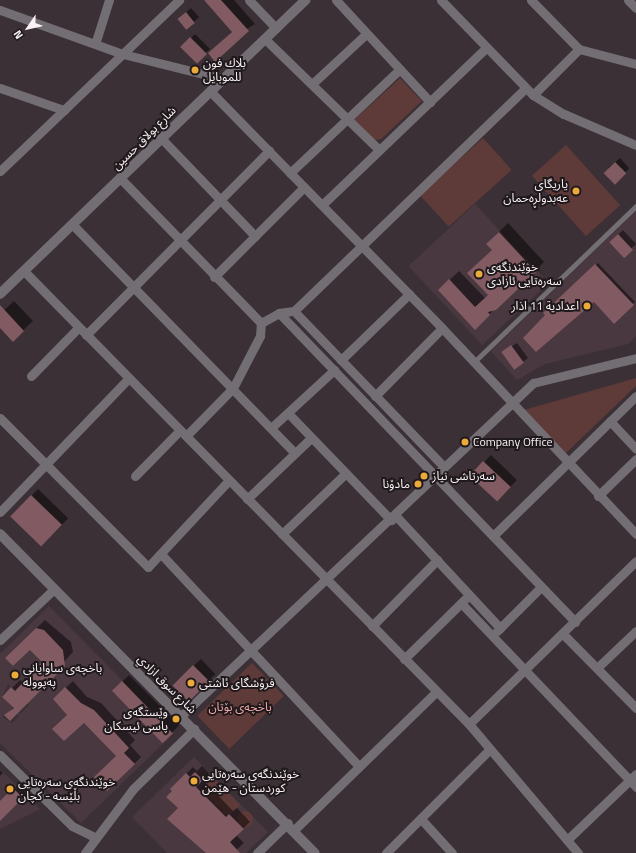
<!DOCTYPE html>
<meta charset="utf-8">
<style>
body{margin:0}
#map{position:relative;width:636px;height:853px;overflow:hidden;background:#3b3035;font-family:"Titillium Web","Noto Sans Arabic",sans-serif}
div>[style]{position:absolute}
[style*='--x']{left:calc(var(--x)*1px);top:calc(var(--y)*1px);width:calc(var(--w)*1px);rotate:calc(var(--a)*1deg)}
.built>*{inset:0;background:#4a3841;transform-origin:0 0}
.green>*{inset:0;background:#5e3a39;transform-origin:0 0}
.round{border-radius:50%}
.shadow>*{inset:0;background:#0007;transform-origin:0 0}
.building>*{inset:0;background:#825a62;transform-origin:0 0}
.service>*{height:4.5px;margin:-2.25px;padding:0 2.25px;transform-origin:2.25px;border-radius:2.25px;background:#736e73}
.minor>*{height:9px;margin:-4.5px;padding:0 4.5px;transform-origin:4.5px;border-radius:4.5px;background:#736e73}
.tertiary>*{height:10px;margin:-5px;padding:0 5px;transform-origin:5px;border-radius:5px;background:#736e73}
.dots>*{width:11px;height:11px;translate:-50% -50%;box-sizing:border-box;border:2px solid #1f191c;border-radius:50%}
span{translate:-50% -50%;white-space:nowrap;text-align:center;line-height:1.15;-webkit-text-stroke:4px #1f191c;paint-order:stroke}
.poi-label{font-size:12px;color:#f9f1f5}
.left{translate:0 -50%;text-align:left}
.right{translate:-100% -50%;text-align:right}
.street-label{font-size:12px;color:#f9f1f5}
.park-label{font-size:12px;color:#f2aba7}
.north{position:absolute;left:8px;top:8px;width:40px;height:40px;-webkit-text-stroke:3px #1f191c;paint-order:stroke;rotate:236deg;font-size:11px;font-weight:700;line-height:16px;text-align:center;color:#f9f1f5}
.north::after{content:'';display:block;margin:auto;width:14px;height:18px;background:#f9f1f5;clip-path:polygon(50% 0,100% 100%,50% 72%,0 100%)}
</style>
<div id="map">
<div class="built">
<i style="left:475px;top:204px;width:108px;height:91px;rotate:47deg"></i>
<i style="clip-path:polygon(636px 211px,636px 336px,628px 344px,545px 364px,517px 380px,491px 351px)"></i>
<i style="clip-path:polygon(evenodd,49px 606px,174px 733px,81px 823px,0 743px,0 654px,49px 606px,35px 628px,44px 630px,63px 650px,64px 666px,18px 688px,42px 662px,30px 650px,13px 666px,5px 658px,35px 628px,49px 606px,8px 684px,29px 705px,20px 714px,2px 697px,8px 684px,49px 606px,13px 709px,19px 716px,12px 723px,2px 717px,13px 709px)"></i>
<i style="clip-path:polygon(194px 757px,268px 832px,246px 853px,167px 853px,132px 817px)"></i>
<i style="clip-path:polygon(0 769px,40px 809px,0 829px)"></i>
</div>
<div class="green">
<i style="clip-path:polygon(400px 78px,422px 101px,381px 139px,373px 140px,354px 120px)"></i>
<i style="left:483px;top:138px;width:43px;height:85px;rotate:48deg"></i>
<i style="left:566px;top:145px;width:81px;height:46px;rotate:48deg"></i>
<i style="clip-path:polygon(636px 378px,636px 386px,566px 453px,524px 410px)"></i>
<i style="left:252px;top:663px;width:46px;height:76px;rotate:46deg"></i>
<i style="clip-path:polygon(214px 778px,240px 805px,231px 814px,226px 815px,201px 790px)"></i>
<i class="round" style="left:237px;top:811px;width:16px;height:16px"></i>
</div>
<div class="shadow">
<i style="clip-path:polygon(205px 0,234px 0,255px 24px,216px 47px,233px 31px)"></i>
<i style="clip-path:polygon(191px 8px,199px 17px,187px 29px,183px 15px)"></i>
<i style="left:195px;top:34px;width:21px;height:18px;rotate:45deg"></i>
<i style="clip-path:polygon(620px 158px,629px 168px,625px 173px,608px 168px)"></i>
<i style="clip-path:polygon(508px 223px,544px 262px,475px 328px,439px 290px,459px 271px,485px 298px,489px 294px,496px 235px)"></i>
<i style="left:623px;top:230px;width:19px;height:17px;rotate:47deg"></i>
<i style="clip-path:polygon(598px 263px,635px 302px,614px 322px,594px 300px,547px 315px,544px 313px)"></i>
<i style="clip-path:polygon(14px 301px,33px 321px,13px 340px,0 326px,0 314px)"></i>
<i style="clip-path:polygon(517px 343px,528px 358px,523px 362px,503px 352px)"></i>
<i style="left:491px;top:455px;width:36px;height:29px;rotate:44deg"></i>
<i style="left:38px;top:489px;width:42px;height:39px;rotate:44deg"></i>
<i style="clip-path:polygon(45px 620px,71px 642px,73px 652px,18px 712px,6px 715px,14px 707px,3px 697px,20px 680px,24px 683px,44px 662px,30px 649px,6px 658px)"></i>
<i style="left:201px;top:659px;width:21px;height:37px;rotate:47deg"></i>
<i style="left:129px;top:675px;width:71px;height:23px;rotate:45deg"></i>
<i style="clip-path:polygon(73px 681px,87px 697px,101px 703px,135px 740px,130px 745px,141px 757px,134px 764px,117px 756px,84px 721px,69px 715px,61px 692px)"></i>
<i style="clip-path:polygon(202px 766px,209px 773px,202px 779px,233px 811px,237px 808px,250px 822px,236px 835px,244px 843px,233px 853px,207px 853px,179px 808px,186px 774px,193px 767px,197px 771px)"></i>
<i style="clip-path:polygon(0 770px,3px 773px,0 776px)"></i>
<i style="clip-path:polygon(18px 785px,26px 793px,0 817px,0 803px)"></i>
</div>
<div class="building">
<i style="clip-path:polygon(204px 0,221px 0,249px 31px,215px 62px,208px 53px,232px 32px)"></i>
<i style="left:186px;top:12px;width:14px;height:11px;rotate:51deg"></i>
<i style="left:190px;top:37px;width:24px;height:14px;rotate:45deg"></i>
<i style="left:615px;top:162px;width:16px;height:16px;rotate:45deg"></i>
<i style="clip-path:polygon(499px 232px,536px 272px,496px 310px,488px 312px,490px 315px,475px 330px,438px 290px,449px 279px,475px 307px,488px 295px,467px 273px,492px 250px,486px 244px)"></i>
<i style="left:618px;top:234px;width:22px;height:12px;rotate:47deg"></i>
<i style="clip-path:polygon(595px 264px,634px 305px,614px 324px,594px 302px,536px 352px,523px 338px,545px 315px,543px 313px)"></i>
<i style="clip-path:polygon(0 305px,24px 331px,13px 342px,0 328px)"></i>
<i style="left:511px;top:345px;width:22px;height:12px;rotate:54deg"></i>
<i style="left:483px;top:461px;width:38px;height:20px;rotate:43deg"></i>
<i style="left:31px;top:495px;width:43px;height:30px;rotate:44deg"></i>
<i style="clip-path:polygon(36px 628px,44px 630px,63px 650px,65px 666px,10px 721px,4px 715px,14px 708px,2px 697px,11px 687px,15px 691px,42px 662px,30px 650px,13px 666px,5px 658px)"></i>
<i style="left:193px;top:665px;width:23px;height:29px;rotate:45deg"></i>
<i style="left:122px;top:681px;width:73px;height:14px;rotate:46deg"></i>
<i style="clip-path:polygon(65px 687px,81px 703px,94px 710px,129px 748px,124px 753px,135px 764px,107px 791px,94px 777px,116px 756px,84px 723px,64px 741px,52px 729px,67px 715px,53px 699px)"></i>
<i style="clip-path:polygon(195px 772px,203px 780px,196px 787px,226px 817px,229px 814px,244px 829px,230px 842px,240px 853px,206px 853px,167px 819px,178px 808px,166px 797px,172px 791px,170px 789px,186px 773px,190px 777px)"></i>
<i style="clip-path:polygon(13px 788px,23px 798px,0 821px,0 801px)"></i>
</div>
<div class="service">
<i style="--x:474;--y:362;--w:225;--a:-43.9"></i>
</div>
<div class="minor">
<i style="--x:249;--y:0;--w:39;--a:46"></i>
<i style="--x:336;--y:0;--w:139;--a:47.3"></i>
<i style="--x:441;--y:0;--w:132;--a:45.9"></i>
<i style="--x:533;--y:95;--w:36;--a:32"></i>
<i style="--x:564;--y:114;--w:78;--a:23.3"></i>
<i style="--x:531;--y:0;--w:69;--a:45.6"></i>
<i style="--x:579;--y:49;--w:59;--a:14.7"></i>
<i style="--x:628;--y:0;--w:11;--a:45"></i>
<i style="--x:0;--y:10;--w:131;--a:19.7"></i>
<i style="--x:123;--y:54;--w:103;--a:14"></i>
<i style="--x:265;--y:39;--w:159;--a:44.2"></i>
<i style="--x:96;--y:41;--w:43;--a:-72.4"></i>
<i style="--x:312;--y:84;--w:74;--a:-42.8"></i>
<i style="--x:0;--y:88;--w:68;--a:19"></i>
<i style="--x:210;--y:91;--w:332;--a:45.6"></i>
<i style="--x:442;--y:328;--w:283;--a:46.7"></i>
<i style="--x:533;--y:95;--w:65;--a:-45"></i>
<i style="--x:161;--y:138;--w:136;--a:46.2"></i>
<i style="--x:0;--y:171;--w:248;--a:-43.7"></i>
<i style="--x:290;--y:173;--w:151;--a:-43.4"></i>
<i style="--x:121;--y:179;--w:201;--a:45.8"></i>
<i style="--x:322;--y:205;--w:227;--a:-43.8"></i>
<i style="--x:73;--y:225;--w:318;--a:45.8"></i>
<i style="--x:24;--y:271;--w:635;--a:45.51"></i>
<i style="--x:469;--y:724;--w:169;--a:49.8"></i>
<i style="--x:214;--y:277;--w:127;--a:-45"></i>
<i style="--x:294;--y:311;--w:216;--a:46.1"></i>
<i style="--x:279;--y:313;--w:428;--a:46.2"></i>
<i style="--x:261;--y:323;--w:21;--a:-29"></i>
<i style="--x:279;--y:313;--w:15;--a:-8"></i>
<i style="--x:294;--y:311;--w:320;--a:-43.9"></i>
<i style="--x:86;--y:335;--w:260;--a:-45.2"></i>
<i style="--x:341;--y:360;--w:95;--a:-44.1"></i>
<i style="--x:31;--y:376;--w:67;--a:-45.6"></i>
<i style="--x:375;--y:396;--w:95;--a:-45.4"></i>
<i style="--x:288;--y:413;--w:149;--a:46.1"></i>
<i style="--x:0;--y:418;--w:210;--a:45.2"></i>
<i style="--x:148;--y:567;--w:119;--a:-47"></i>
<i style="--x:610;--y:421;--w:38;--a:47"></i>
<i style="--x:271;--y:428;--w:86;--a:-42.6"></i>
<i style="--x:186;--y:436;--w:67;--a:-45.6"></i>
<i style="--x:233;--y:388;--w:59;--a:-62.6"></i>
<i style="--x:260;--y:336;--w:13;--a:-86"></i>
<i style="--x:135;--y:476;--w:64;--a:-45.6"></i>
<i style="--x:598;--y:496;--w:53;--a:-44.2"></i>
<i style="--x:247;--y:499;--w:88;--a:-43.6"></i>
<i style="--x:0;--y:512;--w:185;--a:-46.1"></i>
<i style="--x:396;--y:516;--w:153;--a:47.1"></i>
<i style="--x:282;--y:534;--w:88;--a:-43.6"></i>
<i style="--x:493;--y:536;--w:200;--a:-44.4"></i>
<i style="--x:161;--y:554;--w:290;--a:47"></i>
<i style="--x:461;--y:603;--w:254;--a:46.4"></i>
<i style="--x:372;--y:626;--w:93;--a:-45.4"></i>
<i style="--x:497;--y:631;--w:62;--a:-45"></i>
<i style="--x:563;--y:634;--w:104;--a:45.4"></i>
<i style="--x:0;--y:640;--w:74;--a:-43.4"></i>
<i style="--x:404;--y:659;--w:86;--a:-44.5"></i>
<i style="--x:598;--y:667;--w:52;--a:-43.5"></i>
<i style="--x:181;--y:716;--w:485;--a:-43.4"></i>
<i style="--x:533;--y:383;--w:106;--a:-13.6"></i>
<i style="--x:469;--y:724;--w:233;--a:-44.3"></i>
<i style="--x:0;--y:755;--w:101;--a:44.6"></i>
<i style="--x:72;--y:826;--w:25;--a:26"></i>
<i style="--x:421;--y:819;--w:46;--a:47.6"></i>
<i style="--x:294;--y:830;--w:198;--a:-44.2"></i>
<i style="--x:567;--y:840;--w:95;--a:-43.7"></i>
<i style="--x:85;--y:853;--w:80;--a:-53.1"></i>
<i style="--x:133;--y:789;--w:86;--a:-44.5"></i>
<i style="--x:257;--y:853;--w:43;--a:-44.1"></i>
<i style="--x:386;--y:853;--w:147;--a:-45"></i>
</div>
<div class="tertiary">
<i style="--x:0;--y:294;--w:424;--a:-43.9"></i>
<i style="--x:0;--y:534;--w:448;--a:45.4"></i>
</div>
<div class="dots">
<i style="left:195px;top:70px;background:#ebaa39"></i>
<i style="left:576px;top:191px;background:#ebaa39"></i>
<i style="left:479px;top:274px;background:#ebaa39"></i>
<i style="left:587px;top:306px;background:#ebaa39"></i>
<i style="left:465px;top:442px;background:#ebaa39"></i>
<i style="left:424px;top:476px;background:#ebaa39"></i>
<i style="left:418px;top:484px;background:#ebaa39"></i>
<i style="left:15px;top:675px;background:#ebaa39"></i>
<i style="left:191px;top:683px;background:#ebaa39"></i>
<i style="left:176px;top:719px;background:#ebaa39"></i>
<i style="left:194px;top:781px;background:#ebaa39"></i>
<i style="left:10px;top:789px;background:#ebaa39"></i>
</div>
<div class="poi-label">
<span class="left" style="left:203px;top:70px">بلاك فون<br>للموبايل</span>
<span class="right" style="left:568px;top:191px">یاریگای<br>عەبدولڕەحمان</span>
<span class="left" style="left:487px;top:274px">خوێندنگەی<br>سەرەتایی ئازادی</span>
<span class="right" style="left:579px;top:306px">اعدادية 11 اذار</span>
<span class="left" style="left:473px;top:442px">Company Office</span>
<span class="left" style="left:432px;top:476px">سەرتاشی نیاز</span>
<span class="right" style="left:410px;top:484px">مادۆنا</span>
<span class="left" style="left:23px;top:675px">باخچەی ساوایانی<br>پەپوولە</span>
<span class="left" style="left:199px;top:683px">فرۆشگای ئاشتی</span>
<span class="right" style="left:168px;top:719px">وێستگەی<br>پاسی ئیسکان</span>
<span class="left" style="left:202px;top:781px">خوێندنگەی سەرەتایی<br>کوردستان - هێمن</span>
<span class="left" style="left:18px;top:789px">خوێندنگەی سەرەتایی<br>بڵێسە - کچان</span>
</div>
<div class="street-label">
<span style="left:144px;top:138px;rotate:-45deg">شارع بولاق حسين</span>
<span style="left:167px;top:684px;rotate:45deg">شارع سوق ازادي</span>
</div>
<div class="park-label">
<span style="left:240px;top:707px">باخچەی بۆتان</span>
</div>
<div class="north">N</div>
</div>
